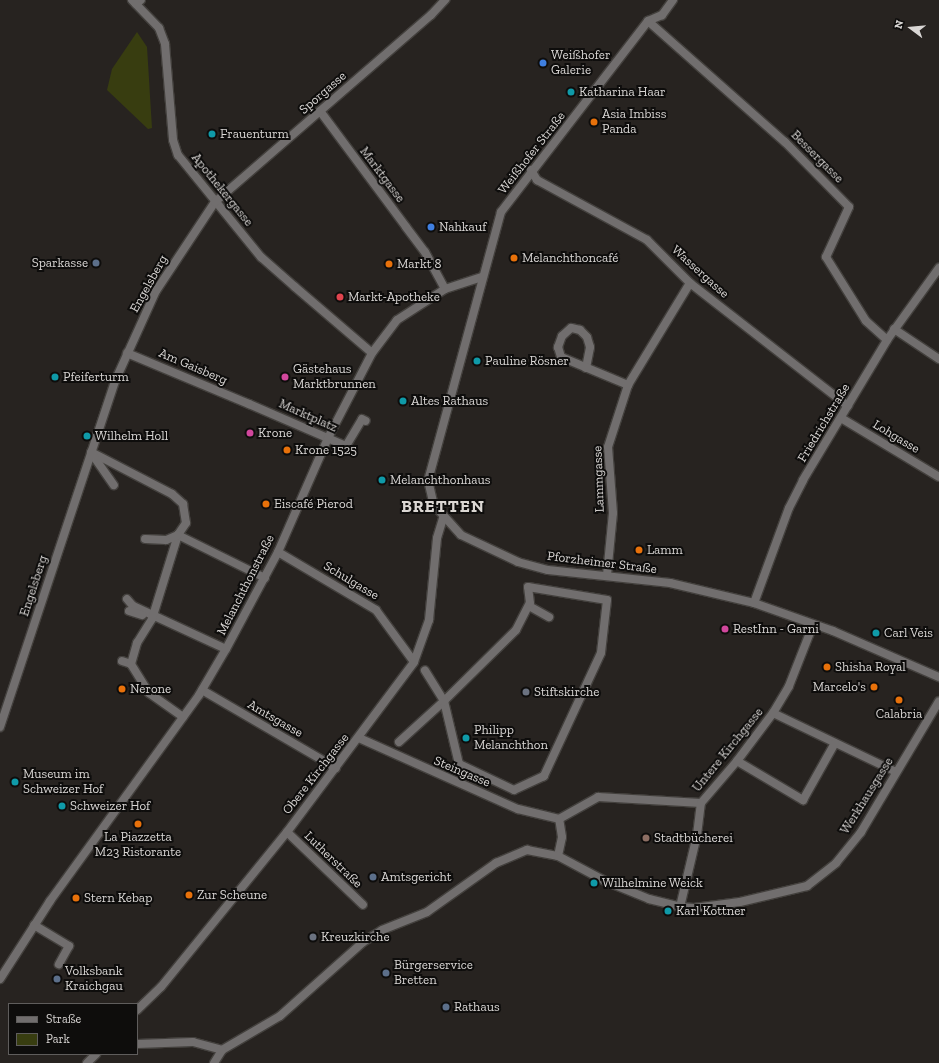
<!DOCTYPE html>
<meta charset="utf-8">
<style>
body{margin:0}
#map{position:relative;width:939px;height:1063px;overflow:hidden;background:#272320;font-family:"Zilla Slab",serif}
div>[style]{position:absolute}
[style*='--x']{left:calc(var(--x)*1px);top:calc(var(--y)*1px);width:calc(var(--w)*1px);rotate:calc(var(--a)*1deg)}
.green>*{inset:0;background:#383d10}
.roads{filter:drop-shadow(1px 0 #43403d) drop-shadow(-1px 0 #43403d) drop-shadow(0 1px #43403d) drop-shadow(0 -1px #43403d)}
.service>*{height:8px;margin:-4px;padding:0 4px;transform-origin:4px;border-radius:4px;background:#716e6e}
.pedestrian>*{height:8px;margin:-4px;padding:0 4px;transform-origin:4px;border-radius:4px;background:#716e6e}
.minor>*{height:8px;margin:-4px;padding:0 4px;transform-origin:4px;border-radius:4px;background:#716e6e}
.dots>*{width:11px;height:11px;translate:-50% -50%;box-sizing:border-box;border:2px solid #0e0d0c;border-radius:50%}
span{translate:-50% -50%;white-space:nowrap;text-align:center;line-height:1.15;-webkit-text-stroke:4px #0e0d0c;paint-order:stroke}
.poi-label{font-size:13px;color:#d9d6d4}
.left{translate:0 -50%;text-align:left}
.right{translate:-100% -50%;text-align:right}
.street-label{font-size:13px;color:#d9d6d4}
.district-label{font-size:17px;color:#dbd7d3;font-weight:700;letter-spacing:1px}
.legend{position:absolute;left:8px;top:1003px;width:130px;height:52px;box-sizing:border-box;background:#0e0d0c;border:1px solid #5f5d5c;margin:0;padding:5px 7px;list-style:none;font-size:12px;color:#d9d6d4}
.legend li{display:flex;align-items:center;gap:8px;height:20px}
.legend b{width:20px;border:1px solid #5f5d5c}
.north{position:absolute;left:891px;top:8px;width:40px;height:40px;-webkit-text-stroke:3px #0e0d0c;paint-order:stroke;rotate:286deg;font-size:11px;font-weight:700;line-height:16px;text-align:center;color:#d9d6d4}
.north::after{content:'';display:block;margin:auto;width:14px;height:18px;background:#d9d6d4;clip-path:polygon(50% 0,100% 100%,50% 72%,0 100%)}
</style>
<div id="map">
<div class="green">
<i style="clip-path:polygon(137px 32px,147px 47px,152px 128px,148px 129px,107px 90px,112px 69px)"></i>
</div>
<div class="roads">
<div class="service">
<i style="--x:136;--y:4;--w:6;--a:-39"></i>
<i style="--x:894;--y:329;--w:54;--a:33.7"></i>
</div>
<div class="pedestrian">
<i style="--x:406;--y:227;--w:31;--a:53"></i>
<i style="--x:425;--y:252;--w:42;--a:61.6"></i>
<i style="--x:295;--y:287;--w:101;--a:40.6"></i>
<i style="--x:249;--y:404;--w:106;--a:23.4"></i>
<i style="--x:346;--y:446;--w:31;--a:-59"></i>
<i style="--x:362;--y:419;--w:4;--a:27"></i>
<i style="--x:278;--y:552;--w:114;--a:30.6"></i>
<i style="--x:376;--y:610;--w:64;--a:53.8"></i>
<i style="--x:127;--y:599;--w:9;--a:49"></i>
<i style="--x:133;--y:606;--w:102;--a:24.8"></i>
<i style="--x:529;--y:606;--w:23;--a:29"></i>
<i style="--x:129;--y:611;--w:14;--a:17"></i>
<i style="--x:122;--y:661;--w:9;--a:18"></i>
<i style="--x:202;--y:690;--w:155;--a:30.2"></i>
<i style="--x:183;--y:717;--w:42;--a:-144.8"></i>
<i style="--x:149;--y:693;--w:34;--a:-122"></i>
<i style="--x:131;--y:664;--w:22;--a:-74"></i>
<i style="--x:137;--y:643;--w:28;--a:-58"></i>
<i style="--x:152;--y:619;--w:88;--a:-72.8"></i>
<i style="--x:178;--y:535;--w:97;--a:26.3"></i>
<i style="--x:399;--y:742;--w:61;--a:-42.3"></i>
<i style="--x:444;--y:701;--w:101;--a:-44.6"></i>
<i style="--x:516;--y:630;--w:30;--a:-63"></i>
<i style="--x:530;--y:603;--w:16;--a:-97"></i>
<i style="--x:528;--y:587;--w:80;--a:9.3"></i>
<i style="--x:607;--y:600;--w:53;--a:96.5"></i>
<i style="--x:601;--y:653;--w:136;--a:114.9"></i>
<i style="--x:544;--y:776;--w:33;--a:155"></i>
<i style="--x:514;--y:790;--w:61;--a:-154.7"></i>
<i style="--x:459;--y:764;--w:65;--a:-103.4"></i>
<i style="--x:444;--y:701;--w:36;--a:-122"></i>
<i style="--x:34;--y:925;--w:41;--a:31"></i>
<i style="--x:69;--y:946;--w:21;--a:119"></i>
<i style="--x:0;--y:979;--w:93;--a:-57.3"></i>
<i style="--x:50;--y:901;--w:254;--a:-54.1"></i>
<i style="--x:199;--y:695;--w:53;--a:-59.6"></i>
<i style="--x:226;--y:649;--w:110;--a:-61.8"></i>
<i style="--x:278;--y:552;--w:124;--a:-66.3"></i>
<i style="--x:328;--y:438;--w:96;--a:-62.6"></i>
<i style="--x:372;--y:353;--w:41;--a:-52.9"></i>
<i style="--x:397;--y:320;--w:57;--a:-32.9"></i>
<i style="--x:445;--y:289;--w:40;--a:-18"></i>
<i style="--x:87;--y:1063;--w:13;--a:-45"></i>
</div>
<div class="minor">
<i style="--x:132;--y:0;--w:39;--a:46"></i>
<i style="--x:159;--y:28;--w:17;--a:69"></i>
<i style="--x:165;--y:44;--w:96;--a:85.2"></i>
<i style="--x:173;--y:140;--w:16;--a:72"></i>
<i style="--x:178;--y:155;--w:132;--a:50.9"></i>
<i style="--x:261;--y:257;--w:45;--a:41.4"></i>
<i style="--x:673;--y:0;--w:19;--a:126"></i>
<i style="--x:662;--y:15;--w:15;--a:157"></i>
<i style="--x:648;--y:21;--w:241;--a:127.6"></i>
<i style="--x:501;--y:212;--w:278;--a:105.2"></i>
<i style="--x:428;--y:480;--w:26;--a:77"></i>
<i style="--x:434;--y:505;--w:40;--a:48"></i>
<i style="--x:461;--y:535;--w:63;--a:25.3"></i>
<i style="--x:518;--y:562;--w:31;--a:15"></i>
<i style="--x:548;--y:570;--w:123;--a:6.1"></i>
<i style="--x:670;--y:583;--w:86;--a:13.4"></i>
<i style="--x:754;--y:603;--w:84;--a:19.5"></i>
<i style="--x:833;--y:631;--w:116;--a:23.5"></i>
<i style="--x:648;--y:21;--w:183;--a:41.5"></i>
<i style="--x:785;--y:142;--w:91;--a:45.4"></i>
<i style="--x:849;--y:207;--w:55;--a:114.7"></i>
<i style="--x:826;--y:257;--w:75;--a:58"></i>
<i style="--x:866;--y:321;--w:28;--a:42"></i>
<i style="--x:320;--y:111;--w:144;--a:53.4"></i>
<i style="--x:531;--y:170;--w:12;--a:59"></i>
<i style="--x:537;--y:180;--w:125;--a:28.6"></i>
<i style="--x:647;--y:240;--w:61;--a:45"></i>
<i style="--x:690;--y:283;--w:200;--a:37.9"></i>
<i style="--x:127;--y:353;--w:132;--a:22.7"></i>
<i style="--x:586;--y:368;--w:21;--a:-79"></i>
<i style="--x:590;--y:347;--w:10;--a:-107"></i>
<i style="--x:587;--y:337;--w:10;--a:-135"></i>
<i style="--x:580;--y:330;--w:9;--a:-167"></i>
<i style="--x:571;--y:328;--w:12;--a:138"></i>
<i style="--x:562;--y:336;--w:12;--a:110"></i>
<i style="--x:558;--y:347;--w:10;--a:73"></i>
<i style="--x:561;--y:357;--w:73;--a:22.7"></i>
<i style="--x:841;--y:418;--w:114;--a:31"></i>
<i style="--x:91;--y:452;--w:91;--a:27.4"></i>
<i style="--x:172;--y:494;--w:15;--a:42"></i>
<i style="--x:183;--y:504;--w:19;--a:81"></i>
<i style="--x:186;--y:523;--w:14;--a:124"></i>
<i style="--x:178;--y:535;--w:13;--a:157"></i>
<i style="--x:166;--y:540;--w:21;--a:-177"></i>
<i style="--x:92;--y:454;--w:38;--a:55"></i>
<i style="--x:607;--y:575;--w:62;--a:-84.5"></i>
<i style="--x:613;--y:513;--w:66;--a:-94.3"></i>
<i style="--x:608;--y:447;--w:65;--a:-72.1"></i>
<i style="--x:628;--y:385;--w:119;--a:-58.7"></i>
<i style="--x:754;--y:603;--w:101;--a:-69.8"></i>
<i style="--x:789;--y:508;--w:31;--a:-63"></i>
<i style="--x:803;--y:480;--w:163;--a:-59"></i>
<i style="--x:887;--y:340;--w:89;--a:-54.2"></i>
<i style="--x:773;--y:713;--w:136;--a:25.6"></i>
<i style="--x:0;--y:727;--w:367;--a:-71.6"></i>
<i style="--x:116;--y:379;--w:97;--a:-65.6"></i>
<i style="--x:156;--y:291;--w:107;--a:-56.5"></i>
<i style="--x:215;--y:202;--w:286;--a:-40.9"></i>
<i style="--x:431;--y:15;--w:21;--a:-47"></i>
<i style="--x:359;--y:738;--w:174;--a:24.1"></i>
<i style="--x:518;--y:809;--w:42;--a:13.7"></i>
<i style="--x:737;--y:761;--w:77;--a:30.6"></i>
<i style="--x:803;--y:800;--w:65;--a:-60.7"></i>
<i style="--x:559;--y:819;--w:45;--a:-29.4"></i>
<i style="--x:598;--y:797;--w:103;--a:3.3"></i>
<i style="--x:701;--y:803;--w:55;--a:-49.4"></i>
<i style="--x:737;--y:761;--w:60;--a:-53.1"></i>
<i style="--x:773;--y:713;--w:31;--a:-59"></i>
<i style="--x:789;--y:686;--w:66;--a:-68.5"></i>
<i style="--x:287;--y:832;--w:105;--a:43.8"></i>
<i style="--x:558;--y:856;--w:19;--a:-78"></i>
<i style="--x:562;--y:837;--w:18;--a:-99"></i>
<i style="--x:680;--y:907;--w:74;--a:-76.7"></i>
<i style="--x:697;--y:835;--w:32;--a:-83"></i>
<i style="--x:137;--y:1010;--w:33;--a:-44"></i>
<i style="--x:161;--y:987;--w:200;--a:-50.9"></i>
<i style="--x:287;--y:832;--w:212;--a:-53.2"></i>
<i style="--x:414;--y:662;--w:45;--a:-70.3"></i>
<i style="--x:429;--y:620;--w:82;--a:-84.4"></i>
<i style="--x:437;--y:538;--w:21;--a:-73"></i>
<i style="--x:137;--y:1044;--w:56;--a:-2"></i>
<i style="--x:193;--y:1042;--w:30;--a:15"></i>
<i style="--x:222;--y:1050;--w:67;--a:-30.4"></i>
<i style="--x:280;--y:1016;--w:111;--a:-41.7"></i>
<i style="--x:363;--y:942;--w:22;--a:-32"></i>
<i style="--x:382;--y:930;--w:48;--a:-21.8"></i>
<i style="--x:427;--y:912;--w:85;--a:-35.4"></i>
<i style="--x:496;--y:863;--w:34;--a:-23"></i>
<i style="--x:527;--y:850;--w:32;--a:11"></i>
<i style="--x:558;--y:856;--w:53;--a:28"></i>
<i style="--x:605;--y:881;--w:48;--a:22.2"></i>
<i style="--x:649;--y:899;--w:32;--a:14"></i>
<i style="--x:680;--y:907;--w:14;--a:4"></i>
<i style="--x:694;--y:908;--w:46;--a:-7.4"></i>
<i style="--x:740;--y:902;--w:69;--a:-13.4"></i>
<i style="--x:807;--y:886;--w:37;--a:-38"></i>
<i style="--x:836;--y:863;--w:40;--a:-51"></i>
<i style="--x:861;--y:832;--w:152;--a:-59.2"></i>
<i style="--x:214;--y:1063;--w:15;--a:-58"></i>
</div>
</div>
<div class="dots">
<i style="left:543px;top:63px;background:#3f7fe0"></i>
<i style="left:571px;top:92px;background:#0f9aa8"></i>
<i style="left:594px;top:122px;background:#e8710a"></i>
<i style="left:212px;top:134px;background:#0f9aa8"></i>
<i style="left:431px;top:227px;background:#3f7fe0"></i>
<i style="left:514px;top:258px;background:#e8710a"></i>
<i style="left:96px;top:263px;background:#5c6f8a"></i>
<i style="left:389px;top:264px;background:#e8710a"></i>
<i style="left:340px;top:297px;background:#e0444e"></i>
<i style="left:477px;top:361px;background:#0f9aa8"></i>
<i style="left:55px;top:377px;background:#0f9aa8"></i>
<i style="left:285px;top:377px;background:#d1479c"></i>
<i style="left:403px;top:401px;background:#0f9aa8"></i>
<i style="left:250px;top:433px;background:#d1479c"></i>
<i style="left:87px;top:436px;background:#0f9aa8"></i>
<i style="left:287px;top:450px;background:#e8710a"></i>
<i style="left:382px;top:480px;background:#0f9aa8"></i>
<i style="left:266px;top:504px;background:#e8710a"></i>
<i style="left:639px;top:550px;background:#e8710a"></i>
<i style="left:725px;top:629px;background:#d1479c"></i>
<i style="left:876px;top:633px;background:#0f9aa8"></i>
<i style="left:827px;top:667px;background:#e8710a"></i>
<i style="left:874px;top:687px;background:#e8710a"></i>
<i style="left:122px;top:689px;background:#e8710a"></i>
<i style="left:526px;top:692px;background:#6b7280"></i>
<i style="left:899px;top:700px;background:#e8710a"></i>
<i style="left:466px;top:738px;background:#0f9aa8"></i>
<i style="left:15px;top:782px;background:#0f9aa8"></i>
<i style="left:62px;top:806px;background:#0f9aa8"></i>
<i style="left:138px;top:824px;background:#e8710a"></i>
<i style="left:646px;top:838px;background:#8d6e63"></i>
<i style="left:373px;top:877px;background:#5c6f8a"></i>
<i style="left:594px;top:883px;background:#0f9aa8"></i>
<i style="left:189px;top:895px;background:#e8710a"></i>
<i style="left:76px;top:898px;background:#e8710a"></i>
<i style="left:668px;top:911px;background:#0f9aa8"></i>
<i style="left:313px;top:937px;background:#6b7280"></i>
<i style="left:386px;top:973px;background:#5c6f8a"></i>
<i style="left:57px;top:979px;background:#5c6f8a"></i>
<i style="left:446px;top:1007px;background:#5c6f8a"></i>
</div>
<div class="poi-label">
<span class="left" style="left:551px;top:63px">Weißhofer<br>Galerie</span>
<span class="left" style="left:579px;top:92px">Katharina Haar</span>
<span class="left" style="left:602px;top:122px">Asia Imbiss<br>Panda</span>
<span class="left" style="left:220px;top:134px">Frauenturm</span>
<span class="left" style="left:439px;top:227px">Nahkauf</span>
<span class="left" style="left:522px;top:258px">Melanchthoncafé</span>
<span class="right" style="left:88px;top:263px">Sparkasse</span>
<span class="left" style="left:397px;top:264px">Markt 8</span>
<span class="left" style="left:348px;top:297px">Markt-Apotheke</span>
<span class="left" style="left:485px;top:361px">Pauline Rösner</span>
<span class="left" style="left:293px;top:377px">Gästehaus<br>Marktbrunnen</span>
<span class="left" style="left:63px;top:377px">Pfeiferturm</span>
<span class="left" style="left:411px;top:401px">Altes Rathaus</span>
<span class="left" style="left:258px;top:433px">Krone</span>
<span class="left" style="left:95px;top:436px">Wilhelm Holl</span>
<span class="left" style="left:295px;top:450px">Krone 1525</span>
<span class="left" style="left:390px;top:480px">Melanchthonhaus</span>
<span class="left" style="left:274px;top:504px">Eiscafé Pierod</span>
<span class="left" style="left:647px;top:550px">Lamm</span>
<span class="left" style="left:733px;top:629px">RestInn - Garni</span>
<span class="left" style="left:884px;top:633px">Carl Veis</span>
<span class="left" style="left:835px;top:667px">Shisha Royal</span>
<span class="right" style="left:866px;top:687px">Marcelo's</span>
<span class="left" style="left:130px;top:689px">Nerone</span>
<span class="left" style="left:534px;top:692px">Stiftskirche</span>
<span style="left:899px;top:714px">Calabria</span>
<span class="left" style="left:474px;top:738px">Philipp<br>Melanchthon</span>
<span class="left" style="left:23px;top:782px">Museum im<br>Schweizer Hof</span>
<span class="left" style="left:70px;top:806px">Schweizer Hof</span>
<span style="left:138px;top:845px">La Piazzetta<br>M23 Ristorante</span>
<span class="left" style="left:654px;top:838px">Stadtbücherei</span>
<span class="left" style="left:381px;top:877px">Amtsgericht</span>
<span class="left" style="left:602px;top:883px">Wilhelmine Weick</span>
<span class="left" style="left:197px;top:895px">Zur Scheune</span>
<span class="left" style="left:84px;top:898px">Stern Kebap</span>
<span class="left" style="left:676px;top:911px">Karl Kottner</span>
<span class="left" style="left:321px;top:937px">Kreuzkirche</span>
<span class="left" style="left:394px;top:973px">Bürgerservice<br>Bretten</span>
<span class="left" style="left:65px;top:979px">Volksbank<br>Kraichgau</span>
<span class="left" style="left:454px;top:1007px">Rathaus</span>
</div>
<div class="street-label">
<span style="left:323px;top:93px;rotate:-41deg">Sporgasse</span>
<span style="left:532px;top:153px;rotate:-52deg">Weißhofer Straße</span>
<span style="left:817px;top:157px;rotate:45deg">Bessergasse</span>
<span style="left:382px;top:175px;rotate:53deg">Marktgasse</span>
<span style="left:222px;top:190px;rotate:51deg">Apothekergasse</span>
<span style="left:700px;top:272px;rotate:42deg">Wassergasse</span>
<span style="left:149px;top:284px;rotate:-61deg">Engelsberg</span>
<span style="left:193px;top:367px;rotate:23deg">Am Gaisberg</span>
<span style="left:308px;top:416px;rotate:24deg">Marktplatz</span>
<span style="left:824px;top:423px;rotate:-59deg">Friedrichstraße</span>
<span style="left:896px;top:437px;rotate:31deg">Lohgasse</span>
<span style="left:599px;top:479px;rotate:-92deg">Lammgasse</span>
<span style="left:602px;top:563px;rotate:7deg">Pforzheimer Straße</span>
<span style="left:351px;top:581px;rotate:31deg">Schulgasse</span>
<span style="left:246px;top:585px;rotate:-63deg">Melanchthonstraße</span>
<span style="left:34px;top:586px;rotate:-72deg">Engelsberg</span>
<span style="left:275px;top:719px;rotate:30deg">Amtsgasse</span>
<span style="left:728px;top:750px;rotate:-51deg">Untere Kirchgasse</span>
<span style="left:462px;top:772px;rotate:23deg">Steingasse</span>
<span style="left:316px;top:774px;rotate:-52deg">Obere Kirchgasse</span>
<span style="left:867px;top:796px;rotate:-58deg">Werkhausgasse</span>
<span style="left:333px;top:860px;rotate:44deg">Lutherstraße</span>
</div>
<div class="district-label">
<span style="left:443px;top:507px">BRETTEN</span>
</div>
<ul class="legend">
<li><b style="height:5px;background:#716e6e"></b>Straße</li>
<li><b style="height:11px;background:#383d10"></b>Park</li>
</ul>
<div class="north">N</div>
</div>
